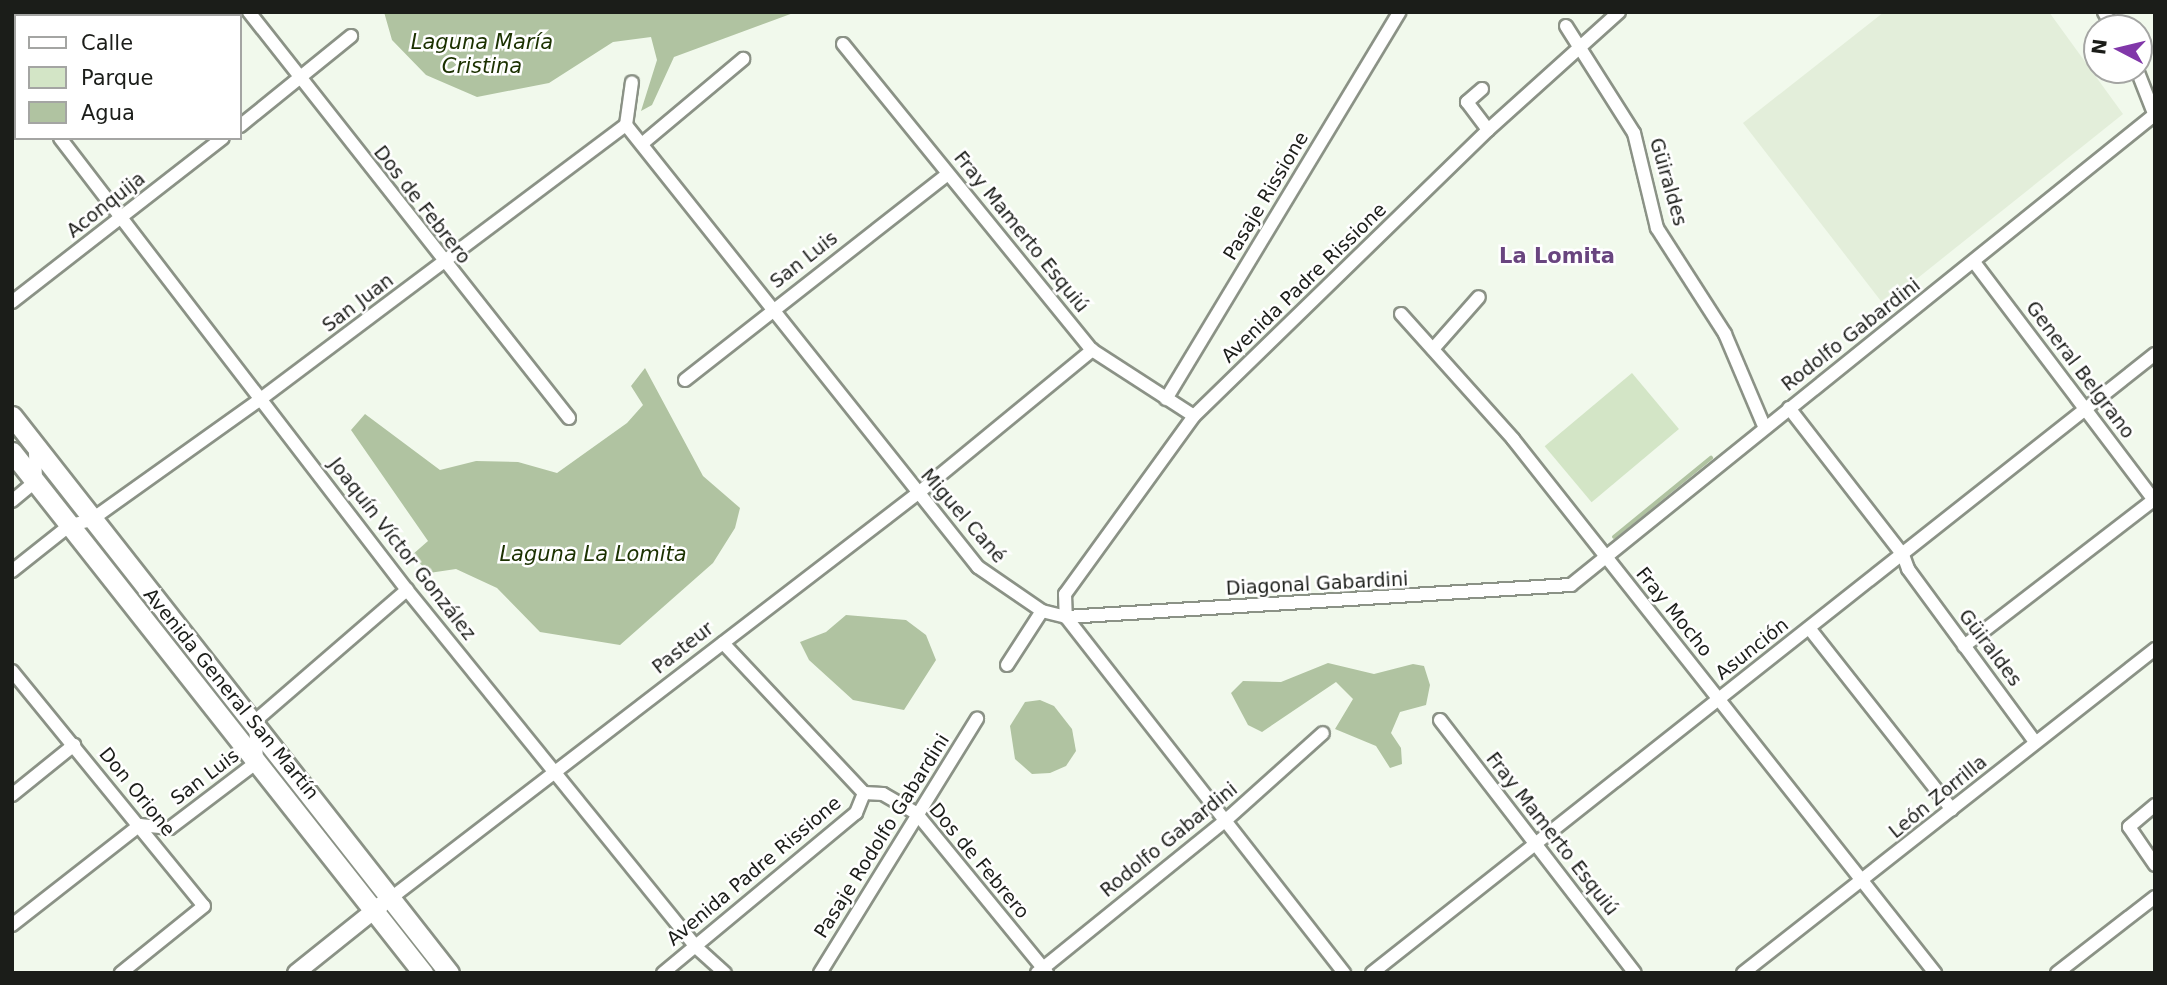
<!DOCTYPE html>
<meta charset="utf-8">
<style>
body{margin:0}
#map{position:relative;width:2167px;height:985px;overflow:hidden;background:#f1f9ec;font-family:"DejaVu Sans",sans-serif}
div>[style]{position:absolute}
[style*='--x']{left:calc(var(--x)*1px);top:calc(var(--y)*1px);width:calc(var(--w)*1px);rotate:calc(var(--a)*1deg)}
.built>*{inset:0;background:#e3eeda}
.green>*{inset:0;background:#d3e5c6;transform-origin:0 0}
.water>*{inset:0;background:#b0c3a1}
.stream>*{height:3.5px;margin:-1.75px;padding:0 1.75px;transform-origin:1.75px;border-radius:1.75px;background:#b0c3a1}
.roads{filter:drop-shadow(2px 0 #8b9286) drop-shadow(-2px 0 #8b9286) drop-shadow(0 2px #8b9286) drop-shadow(0 -2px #8b9286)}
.minor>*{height:12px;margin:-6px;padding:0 6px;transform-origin:6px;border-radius:6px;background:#fff}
.tertiary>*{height:16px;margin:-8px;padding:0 8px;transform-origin:8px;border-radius:8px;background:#fff}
.primary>*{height:19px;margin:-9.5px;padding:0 9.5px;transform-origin:9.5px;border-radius:9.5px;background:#fff}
span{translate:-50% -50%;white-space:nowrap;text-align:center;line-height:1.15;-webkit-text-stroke:5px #fff;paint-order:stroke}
.street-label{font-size:19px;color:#1b1d19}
.water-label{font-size:21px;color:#1b3100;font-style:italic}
.neighbourhood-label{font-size:21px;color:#69457f;font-weight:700}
.frame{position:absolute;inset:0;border:14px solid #1b1d19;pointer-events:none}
.legend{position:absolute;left:14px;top:14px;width:228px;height:126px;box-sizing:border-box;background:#fff;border:2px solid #a4a5a3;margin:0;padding:9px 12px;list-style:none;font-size:21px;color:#1b1d19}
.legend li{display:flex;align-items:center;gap:14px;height:35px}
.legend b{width:35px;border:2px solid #a4a5a3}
.north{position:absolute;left:2083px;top:14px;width:70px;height:70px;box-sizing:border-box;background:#fff;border:2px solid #a4a5a3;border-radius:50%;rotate:277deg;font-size:19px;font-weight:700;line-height:28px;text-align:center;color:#1b1d19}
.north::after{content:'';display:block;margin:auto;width:24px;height:32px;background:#8137a9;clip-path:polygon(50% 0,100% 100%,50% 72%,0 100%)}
</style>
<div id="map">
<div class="built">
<i style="clip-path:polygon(1884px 12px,2049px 12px,2123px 114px,1884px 305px,1743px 123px)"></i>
</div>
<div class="green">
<i style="left:1632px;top:373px;width:73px;height:114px;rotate:50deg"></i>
</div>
<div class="water">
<i style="clip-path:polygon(384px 12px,796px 12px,674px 57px,652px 105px,641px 111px,657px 60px,651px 37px,613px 42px,549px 83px,477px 97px,426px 75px,392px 40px)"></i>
<i style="clip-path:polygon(645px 368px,703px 476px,740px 508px,735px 528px,713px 563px,620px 645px,540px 632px,497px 588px,456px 569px,429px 573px,412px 555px,428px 541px,351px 430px,365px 414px,440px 470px,476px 461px,518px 462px,557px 473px,627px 423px,643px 405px,631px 386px)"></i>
<i style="clip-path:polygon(846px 615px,906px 620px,926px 635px,936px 660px,904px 710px,853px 700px,809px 660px,800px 642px,826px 632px)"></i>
<i style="clip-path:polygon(1328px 663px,1374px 674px,1413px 664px,1424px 666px,1430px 685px,1426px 705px,1400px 712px,1391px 733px,1401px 748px,1402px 764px,1390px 768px,1376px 746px,1335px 729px,1353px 699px,1336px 682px,1262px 732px,1248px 725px,1231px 693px,1243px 681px,1281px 682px)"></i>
<i style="clip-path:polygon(1040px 700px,1054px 706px,1072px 729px,1076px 751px,1066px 766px,1050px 773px,1032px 774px,1015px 759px,1010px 726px,1025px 702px)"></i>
</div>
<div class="stream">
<i style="--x:1614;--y:537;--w:125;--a:-39.2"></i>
</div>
<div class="roads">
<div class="minor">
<i style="--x:249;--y:12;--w:517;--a:51.76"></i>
<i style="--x:1619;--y:12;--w:176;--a:138"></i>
<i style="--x:1488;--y:130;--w:410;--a:135.8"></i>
<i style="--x:1194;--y:416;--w:220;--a:125.9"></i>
<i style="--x:1065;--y:594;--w:23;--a:88"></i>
<i style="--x:1066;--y:617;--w:506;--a:-3.63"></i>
<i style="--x:1571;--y:585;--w:749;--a:-38.87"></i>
<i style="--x:2104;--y:12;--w:18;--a:61"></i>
<i style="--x:1566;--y:26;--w:127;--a:57.6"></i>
<i style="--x:1634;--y:133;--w:98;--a:76.4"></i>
<i style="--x:1657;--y:228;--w:126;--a:57.3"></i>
<i style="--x:1725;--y:334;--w:100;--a:67"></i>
<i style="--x:843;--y:44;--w:395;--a:50.9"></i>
<i style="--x:1092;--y:350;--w:121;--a:32.9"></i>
<i style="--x:2137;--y:70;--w:49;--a:68.6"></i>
<i style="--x:12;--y:80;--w:6;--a:45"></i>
<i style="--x:1482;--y:89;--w:20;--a:139"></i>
<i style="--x:1467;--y:102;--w:35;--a:53"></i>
<i style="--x:626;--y:125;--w:565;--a:51.47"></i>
<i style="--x:978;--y:567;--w:78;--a:34.5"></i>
<i style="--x:1042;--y:611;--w:25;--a:14"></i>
<i style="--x:1066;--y:617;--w:452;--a:52"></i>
<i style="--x:240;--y:126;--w:143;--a:-39"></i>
<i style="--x:60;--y:138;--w:570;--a:52.49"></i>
<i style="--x:407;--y:590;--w:459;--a:51"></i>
<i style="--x:696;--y:947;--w:39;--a:42"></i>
<i style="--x:643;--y:143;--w:131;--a:-40"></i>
<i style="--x:1974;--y:262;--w:300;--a:52.9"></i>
<i style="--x:12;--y:302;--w:267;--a:-37.9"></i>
<i style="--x:1401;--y:314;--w:168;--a:48.1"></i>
<i style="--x:1513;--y:439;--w:681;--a:51.68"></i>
<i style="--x:1433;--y:349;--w:69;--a:-48.5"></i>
<i style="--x:685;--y:380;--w:334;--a:-38.1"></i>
<i style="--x:1166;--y:399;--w:452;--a:-58.9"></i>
<i style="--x:1789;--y:408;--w:186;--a:52.2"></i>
<i style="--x:1903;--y:555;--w:15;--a:70"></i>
<i style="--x:1908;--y:569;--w:215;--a:53.7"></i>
<i style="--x:12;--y:501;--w:31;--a:-40"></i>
<i style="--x:36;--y:481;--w:34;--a:-92"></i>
<i style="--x:12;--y:571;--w:74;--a:-38.4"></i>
<i style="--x:70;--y:525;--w:22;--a:-13"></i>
<i style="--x:91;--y:520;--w:210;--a:-35.5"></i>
<i style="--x:262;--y:398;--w:455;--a:-36.9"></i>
<i style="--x:626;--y:125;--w:43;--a:-82.1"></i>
<i style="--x:1809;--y:628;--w:231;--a:51.8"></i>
<i style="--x:723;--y:643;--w:206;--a:46.8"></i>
<i style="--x:864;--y:793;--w:19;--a:3"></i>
<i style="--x:883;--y:794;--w:39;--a:30"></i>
<i style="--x:917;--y:814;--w:205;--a:50.7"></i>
<i style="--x:1964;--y:646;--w:241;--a:-37.6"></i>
<i style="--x:1007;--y:665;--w:64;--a:-57.1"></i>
<i style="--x:12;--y:671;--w:303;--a:50.8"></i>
<i style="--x:204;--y:906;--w:107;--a:141.1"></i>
<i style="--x:1440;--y:720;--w:319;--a:52.4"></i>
<i style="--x:12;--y:795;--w:80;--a:-38.9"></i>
<i style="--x:2155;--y:805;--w:34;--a:140"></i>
<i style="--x:2129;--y:827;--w:46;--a:55.6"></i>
<i style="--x:391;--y:898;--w:663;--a:-37.53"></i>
<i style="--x:917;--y:494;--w:227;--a:-39.4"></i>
<i style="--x:12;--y:925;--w:162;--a:-38"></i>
<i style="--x:140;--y:825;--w:30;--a:6"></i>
<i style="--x:170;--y:828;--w:109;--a:-37.2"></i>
<i style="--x:257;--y:762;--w:41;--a:-92.8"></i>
<i style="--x:255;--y:721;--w:201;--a:-40.8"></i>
<i style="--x:663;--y:973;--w:251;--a:-39.7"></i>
<i style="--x:856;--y:813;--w:22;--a:-68"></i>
<i style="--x:820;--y:973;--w:299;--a:-58.3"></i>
<i style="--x:1037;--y:973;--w:243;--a:-39"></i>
<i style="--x:1226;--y:820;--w:130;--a:-41.9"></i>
<i style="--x:1372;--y:973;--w:998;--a:-38.33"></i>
<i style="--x:1743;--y:973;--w:524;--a:-38.18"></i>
<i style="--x:2057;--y:973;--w:124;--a:-37.8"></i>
</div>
<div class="tertiary">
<i style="--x:296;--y:973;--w:110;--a:-38.7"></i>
</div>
<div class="primary">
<i style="--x:12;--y:416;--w:708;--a:51.88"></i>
<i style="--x:12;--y:452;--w:664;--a:51.73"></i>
</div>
</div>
<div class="street-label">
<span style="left:1668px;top:182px;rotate:74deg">Güiraldes</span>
<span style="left:1266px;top:196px;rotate:-59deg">Pasaje Rissione</span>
<span style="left:106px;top:205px;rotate:-38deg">Aconquija</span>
<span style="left:422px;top:205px;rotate:52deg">Dos de Febrero</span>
<span style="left:1021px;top:232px;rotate:51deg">Fray Mamerto Esquiú</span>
<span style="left:804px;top:260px;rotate:-38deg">San Luis</span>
<span style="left:1304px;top:283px;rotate:-44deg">Avenida Padre Rissione</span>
<span style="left:358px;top:303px;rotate:-37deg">San Juan</span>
<span style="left:1851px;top:335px;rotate:-38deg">Rodolfo Gabardini</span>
<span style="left:2080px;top:370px;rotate:53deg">General Belgrano</span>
<span style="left:963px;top:516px;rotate:49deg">Miguel Cané</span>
<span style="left:402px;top:549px;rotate:52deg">Joaquín Víctor González</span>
<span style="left:1317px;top:584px;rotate:-3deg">Diagonal Gabardini</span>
<span style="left:1674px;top:612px;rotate:51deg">Fray Mocho</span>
<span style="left:683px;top:648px;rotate:-38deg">Pasteur</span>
<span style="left:1990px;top:648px;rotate:53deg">Güiraldes</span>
<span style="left:1752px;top:649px;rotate:-38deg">Asunción</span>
<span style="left:231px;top:694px;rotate:51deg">Avenida General San Martín</span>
<span style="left:205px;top:777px;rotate:-37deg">San Luis</span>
<span style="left:137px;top:792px;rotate:51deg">Don Orione</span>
<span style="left:1938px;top:797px;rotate:-39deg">León Zorrilla</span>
<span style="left:1552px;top:834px;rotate:52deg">Fray Mamerto Esquiú</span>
<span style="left:882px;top:836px;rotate:-58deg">Pasaje Rodolfo Gabardini</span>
<span style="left:1169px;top:840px;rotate:-39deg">Rodolfo Gabardini</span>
<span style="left:979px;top:861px;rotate:50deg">Dos de Febrero</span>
<span style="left:754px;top:871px;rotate:-40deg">Avenida Padre Rissione</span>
</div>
<div class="water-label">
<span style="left:482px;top:54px">Laguna María<br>Cristina</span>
<span style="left:593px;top:554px">Laguna La Lomita</span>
</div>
<div class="neighbourhood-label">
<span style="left:1557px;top:256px">La Lomita</span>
</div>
<div class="frame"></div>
<ul class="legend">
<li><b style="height:9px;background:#fff"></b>Calle</li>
<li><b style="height:19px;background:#d3e5c6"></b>Parque</li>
<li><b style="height:19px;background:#b0c3a1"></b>Agua</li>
</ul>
<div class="north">N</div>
</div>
